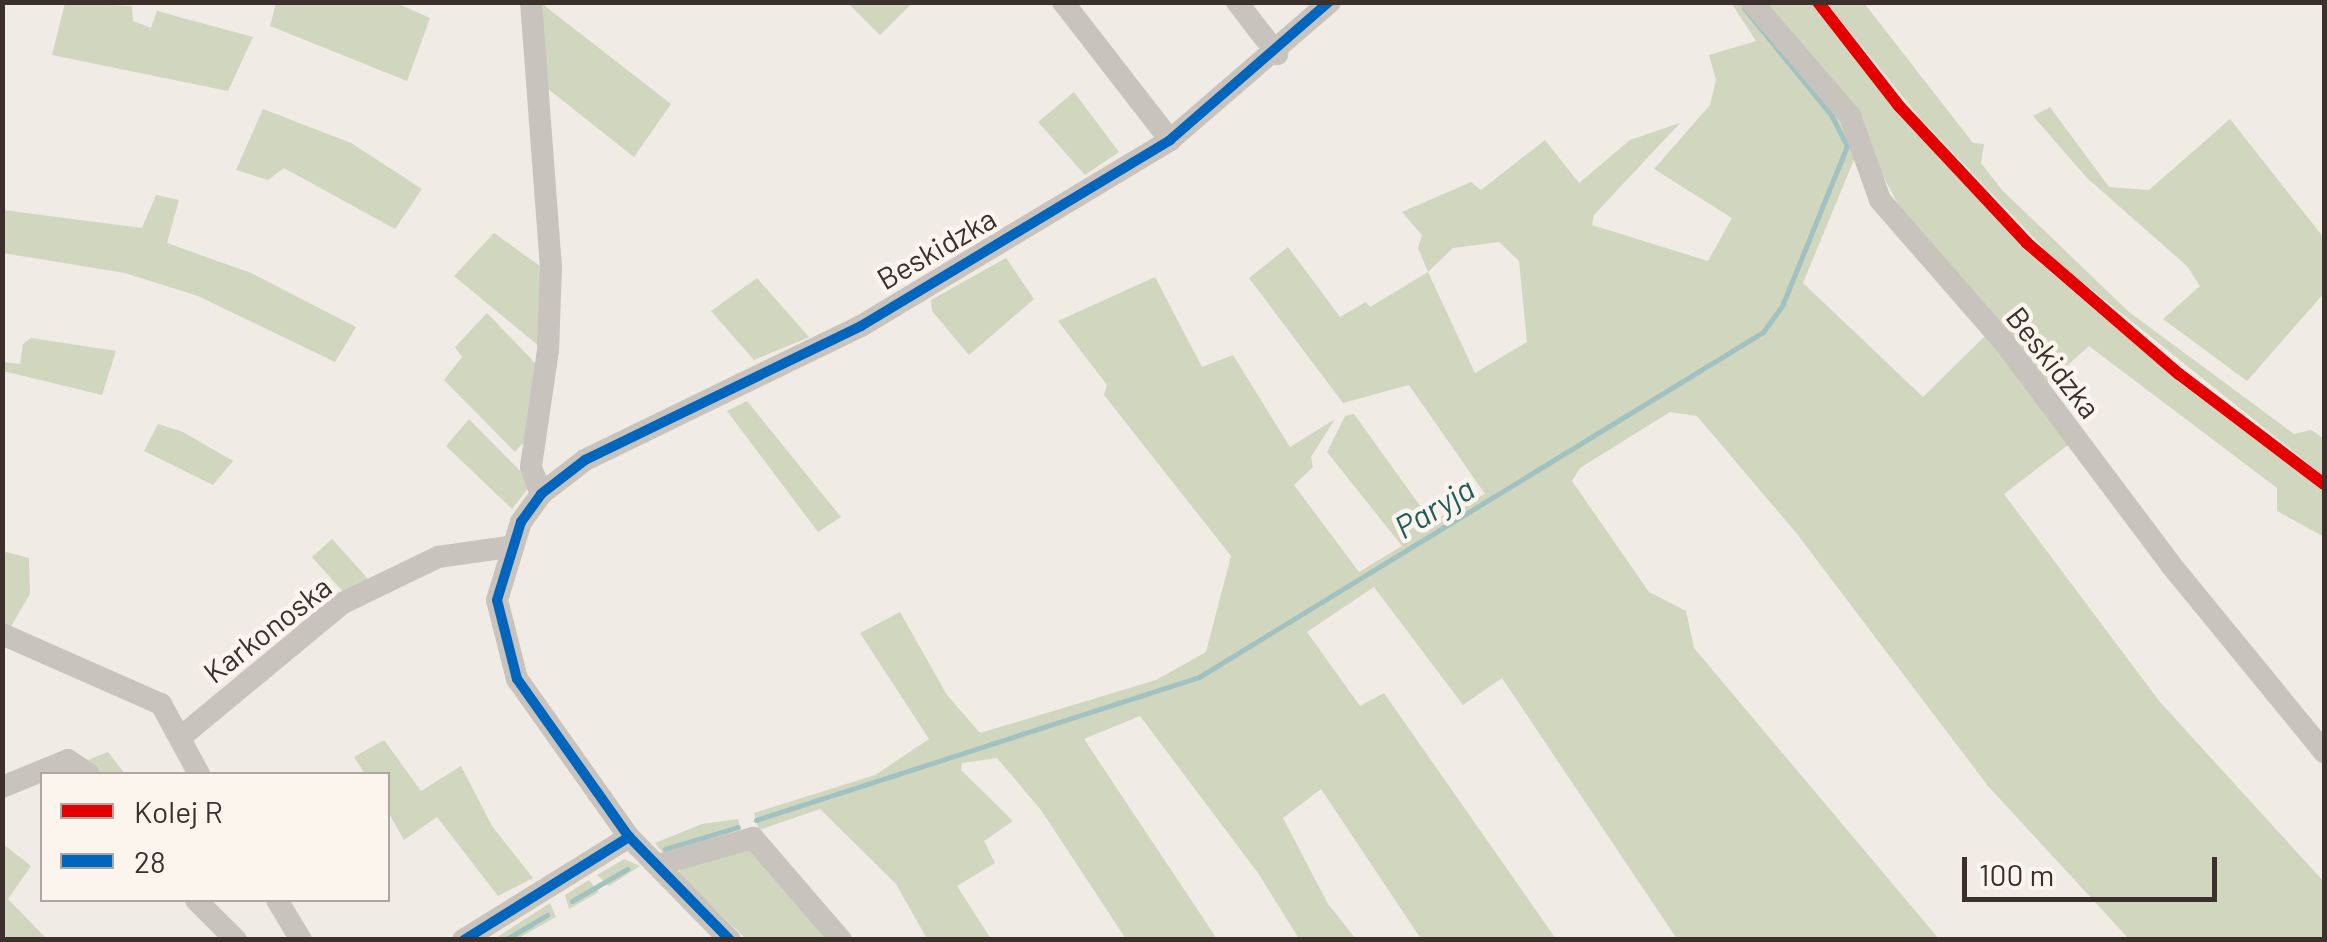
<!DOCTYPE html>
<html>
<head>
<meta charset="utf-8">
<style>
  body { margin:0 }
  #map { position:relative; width:2327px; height:942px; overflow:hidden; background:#f0ebe5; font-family:Barlow,sans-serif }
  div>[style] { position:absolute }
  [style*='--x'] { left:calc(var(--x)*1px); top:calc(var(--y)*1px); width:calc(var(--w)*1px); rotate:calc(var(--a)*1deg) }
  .green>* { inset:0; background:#d1d6bf; transform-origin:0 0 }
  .stream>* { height:5px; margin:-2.5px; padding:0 2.5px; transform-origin:2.5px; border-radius:2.5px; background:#a1c2c1 }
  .minor>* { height:22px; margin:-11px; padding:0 11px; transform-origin:11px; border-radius:11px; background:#c9c3be }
  .bus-1>* { height:10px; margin:-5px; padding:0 5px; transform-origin:5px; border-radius:5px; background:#0065bd }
  .rail-1>* { height:12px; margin:-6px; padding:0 6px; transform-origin:6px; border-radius:6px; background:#e50000 }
  span { translate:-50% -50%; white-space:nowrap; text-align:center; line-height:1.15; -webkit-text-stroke:9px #fbf5ee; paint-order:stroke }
  .street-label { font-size:30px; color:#3b302b }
  .water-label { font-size:32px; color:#1f5a5e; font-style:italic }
  .frame { position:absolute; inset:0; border:5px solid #3b302b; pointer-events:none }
  .legend { position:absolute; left:40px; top:772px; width:350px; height:130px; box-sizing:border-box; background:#fbf5ee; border:2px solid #aea6a0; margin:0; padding:12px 18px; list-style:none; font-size:30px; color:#3b302b }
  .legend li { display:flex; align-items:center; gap:20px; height:50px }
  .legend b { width:50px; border:2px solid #aea6a0 }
  .scale { position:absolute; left:1962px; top:857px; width:255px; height:45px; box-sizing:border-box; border:5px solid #3b302b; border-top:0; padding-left:12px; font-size:30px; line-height:35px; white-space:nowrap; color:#3b302b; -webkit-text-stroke:8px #fbf5ee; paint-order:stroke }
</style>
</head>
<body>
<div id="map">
  <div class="green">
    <div style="clip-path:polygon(65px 3px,132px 6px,133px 21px,151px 28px,157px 11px,253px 37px,228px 91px,52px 55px)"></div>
    <div style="clip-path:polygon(276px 3px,396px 3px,430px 18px,407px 81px,270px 26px)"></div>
    <div style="clip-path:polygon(541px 3px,671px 104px,634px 157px,548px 89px)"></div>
    <div style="clip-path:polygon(848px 3px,912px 3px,880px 35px)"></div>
    <div style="clip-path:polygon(evenodd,1747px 3px,1844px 120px,1858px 150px,1803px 283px,1923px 397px,1988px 333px,2072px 442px,2004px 494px,2160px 702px,2324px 882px,2324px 939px,2129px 939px,1988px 786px,1797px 534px,1697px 416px,1670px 412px,1580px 468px,1572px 481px,1649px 592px,1686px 611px,1694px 648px,1939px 939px,1677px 939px,1502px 678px,1463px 705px,1374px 587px,1307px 632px,1360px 706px,1384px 693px,1556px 939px,1421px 939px,1321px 789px,1283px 818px,1328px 904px,1356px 939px,1299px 939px,1258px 873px,1140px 716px,1084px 739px,1217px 939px,1126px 939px,1041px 810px,997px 758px,962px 763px,961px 770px,1013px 821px,984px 841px,995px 863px,957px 886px,991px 939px,927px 939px,896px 884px,820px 809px,759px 830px,754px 813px,875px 775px,929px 739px,860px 633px,900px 612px,947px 695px,980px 733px,1156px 680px,1206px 652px,1231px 556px,1104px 395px,1107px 385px,1058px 321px,1155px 277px,1202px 367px,1233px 355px,1290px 447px,1335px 419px,1311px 457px,1313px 467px,1294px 485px,1359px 572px,1402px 546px,1327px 452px,1345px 416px,1354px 414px,1426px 514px,1440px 517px,1485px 494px,1409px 385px,1343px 403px,1249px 278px,1288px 247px,1340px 317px,1366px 302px,1370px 307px,1428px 272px,1418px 248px,1422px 235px,1402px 212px,1471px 182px,1481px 190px,1545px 140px,1579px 183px,1630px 140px,1680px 123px,1594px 215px,1592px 225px,1708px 261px,1732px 218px,1654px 169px,1710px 105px,1716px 80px,1709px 55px,1756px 41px,1732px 4px,1747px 3px,1499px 242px,1519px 261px,1527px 342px,1475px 373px,1428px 272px,1453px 248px,1499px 242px)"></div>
    <div style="clip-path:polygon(1759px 3px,1813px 3px,1889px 101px,2039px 262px,2180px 383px,2324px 491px,2324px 537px,2277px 511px,2277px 488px,2089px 346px,2043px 387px,1909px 225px,1872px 155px)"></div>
    <div style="clip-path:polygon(1827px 3px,1864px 3px,1973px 143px,1984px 144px,1981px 163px,2002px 190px,2129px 312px,2294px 434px,2311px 430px,2324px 439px,2324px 476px,2055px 260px,1920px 118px)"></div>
    <div style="clip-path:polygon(1074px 92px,1119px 152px,1085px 175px,1038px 122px)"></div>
    <div style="clip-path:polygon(2050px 107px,2109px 187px,2149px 190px,2230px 119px,2324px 238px,2324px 293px,2247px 381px,2163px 319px,2200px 286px,2187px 266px,2087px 178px,2033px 116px)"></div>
    <div style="clip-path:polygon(263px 109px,351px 143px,422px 189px,395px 229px,284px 168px,268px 180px,236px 170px)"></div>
    <div style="clip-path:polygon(156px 195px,179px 200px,167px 243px,251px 273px,356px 327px,335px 362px,198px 296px,125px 273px,3px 253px,3px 210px,142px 228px)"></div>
    <div style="clip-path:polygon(494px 233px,544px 269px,540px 347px,454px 276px)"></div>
    <div style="clip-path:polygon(1006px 258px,1034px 299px,969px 355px,932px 311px,931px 300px)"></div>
    <div style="clip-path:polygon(757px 278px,809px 337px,754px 360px,711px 311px)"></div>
    <div style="clip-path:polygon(487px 313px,539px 367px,525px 441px,515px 452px,444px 380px,462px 357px,455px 347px)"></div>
    <div style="clip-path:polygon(31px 338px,116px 351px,102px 395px,3px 371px,3px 362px,20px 364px,23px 344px)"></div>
    <div style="clip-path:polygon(747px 401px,798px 464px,841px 517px,818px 532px,727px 411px)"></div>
    <div style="clip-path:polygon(469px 419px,527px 478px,530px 486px,512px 509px,446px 446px)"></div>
    <div style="clip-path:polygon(158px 424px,183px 432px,233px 461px,213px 485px,144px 451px)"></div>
    <div style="left:332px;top:539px;width:57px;height:27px;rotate:48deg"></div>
    <div style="clip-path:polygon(2px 551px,29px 558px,30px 594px,11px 626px,3px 625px)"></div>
    <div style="clip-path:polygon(384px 740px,421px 791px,461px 766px,492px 826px,533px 878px,498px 896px,437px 817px,404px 840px,388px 812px,388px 774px,365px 774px,354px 757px)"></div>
    <div style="clip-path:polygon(108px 752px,125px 774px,97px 774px,85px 761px)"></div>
    <div style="clip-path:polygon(738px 819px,741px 829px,664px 854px,655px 843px,702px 824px)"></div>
    <div style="clip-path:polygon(3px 844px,31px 866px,8px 899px,47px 939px,3px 939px)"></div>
    <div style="clip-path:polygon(756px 847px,830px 934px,822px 939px,746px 939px,678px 873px,684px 865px)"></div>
    <div style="clip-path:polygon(624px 859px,640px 866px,609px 886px,597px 875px)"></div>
    <div style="clip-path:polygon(589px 880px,599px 892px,569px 909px,565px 895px)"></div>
    <div style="clip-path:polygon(550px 903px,556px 917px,517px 939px,494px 939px)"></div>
  </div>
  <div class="stream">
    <div style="--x:756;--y:820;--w:466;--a:-17.9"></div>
    <div style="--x:1199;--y:677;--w:661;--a:-31.45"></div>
    <div style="--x:1763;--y:332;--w:32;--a:-54"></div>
    <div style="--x:1782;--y:306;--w:173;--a:-67.9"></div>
    <div style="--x:1847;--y:146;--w:34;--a:-117"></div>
    <div style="--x:1832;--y:116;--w:139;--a:-129.2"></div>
    <div style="--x:665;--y:849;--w:76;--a:-16.8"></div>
    <div style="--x:572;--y:901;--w:64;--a:-30.2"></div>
    <div style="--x:505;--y:940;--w:49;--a:-30.8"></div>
  </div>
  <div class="minor">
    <div style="--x:531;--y:2;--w:265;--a:85.7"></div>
    <div style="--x:551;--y:266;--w:84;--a:92"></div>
    <div style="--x:548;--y:350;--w:118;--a:98.3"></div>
    <div style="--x:531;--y:467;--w:29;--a:70"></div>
    <div style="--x:1063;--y:2;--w:175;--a:52.2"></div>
    <div style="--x:1237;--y:2;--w:66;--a:52.4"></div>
    <div style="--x:1752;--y:2;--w:150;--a:49.3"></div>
    <div style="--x:1850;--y:116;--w:89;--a:70.3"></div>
    <div style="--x:1880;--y:200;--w:187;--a:48.9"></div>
    <div style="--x:2003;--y:341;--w:280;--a:53.1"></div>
    <div style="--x:2171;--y:565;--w:242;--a:50.7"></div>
    <div style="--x:2;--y:634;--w:174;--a:23.8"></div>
    <div style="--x:161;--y:704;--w:80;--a:61.5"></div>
    <div style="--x:182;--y:736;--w:209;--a:-39.6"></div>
    <div style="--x:343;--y:603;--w:106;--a:-25.8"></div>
    <div style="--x:438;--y:557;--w:71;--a:-8.1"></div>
    <div style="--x:2;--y:787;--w:71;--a:-22.2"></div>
    <div style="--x:68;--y:760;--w:25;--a:34"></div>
    <div style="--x:658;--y:865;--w:99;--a:-15.9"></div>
    <div style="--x:753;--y:838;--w:135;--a:49.2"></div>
    <div style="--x:196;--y:900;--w:57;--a:45"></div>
    <div style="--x:277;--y:900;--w:47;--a:59"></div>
    <div style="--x:463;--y:940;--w:195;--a:-31.8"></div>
    <div style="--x:730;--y:940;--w:144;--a:-134.4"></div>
    <div style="--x:629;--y:837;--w:194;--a:-125.3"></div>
    <div style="--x:517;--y:679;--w:81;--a:-104.2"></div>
    <div style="--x:497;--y:600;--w:82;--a:-72.9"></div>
    <div style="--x:521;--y:522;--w:34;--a:-54"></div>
    <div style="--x:541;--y:494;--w:56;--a:-37.7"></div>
    <div style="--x:585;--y:460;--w:307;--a:-25.9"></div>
    <div style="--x:861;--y:326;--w:361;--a:-31"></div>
    <div style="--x:1170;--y:140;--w:211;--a:-40.8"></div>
  </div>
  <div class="bus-1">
    <div style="--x:464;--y:940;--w:195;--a:-32"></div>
    <div style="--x:730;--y:940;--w:144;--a:-134.4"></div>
    <div style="--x:629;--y:837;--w:194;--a:-125.3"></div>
    <div style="--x:517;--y:679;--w:81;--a:-104.2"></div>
    <div style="--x:497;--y:600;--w:82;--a:-72.9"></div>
    <div style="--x:521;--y:522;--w:34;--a:-54"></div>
    <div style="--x:541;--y:494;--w:56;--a:-37.7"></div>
    <div style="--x:585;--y:460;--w:307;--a:-25.9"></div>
    <div style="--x:861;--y:326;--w:361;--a:-31"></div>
    <div style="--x:1170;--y:140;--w:211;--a:-41"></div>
  </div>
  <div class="rail-1">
    <div style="--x:1818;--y:2;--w:132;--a:52.1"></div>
    <div style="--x:1899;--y:106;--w:187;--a:46.9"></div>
    <div style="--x:2027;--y:243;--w:201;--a:40.8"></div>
    <div style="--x:2179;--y:374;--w:182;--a:37.2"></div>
  </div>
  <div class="street-label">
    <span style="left:936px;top:248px;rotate:-30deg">Beskidzka</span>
    <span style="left:2054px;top:362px;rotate:52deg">Beskidzka</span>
    <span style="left:267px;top:629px;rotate:-38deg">Karkonoska</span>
  </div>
  <div class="water-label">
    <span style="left:1434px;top:507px;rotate:-31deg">Paryja</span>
  </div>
  <div class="frame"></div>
  <ul class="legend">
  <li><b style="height:12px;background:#e50000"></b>Kolej R</li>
  <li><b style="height:12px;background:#0065bd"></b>28</li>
  </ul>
  <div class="scale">100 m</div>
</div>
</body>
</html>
